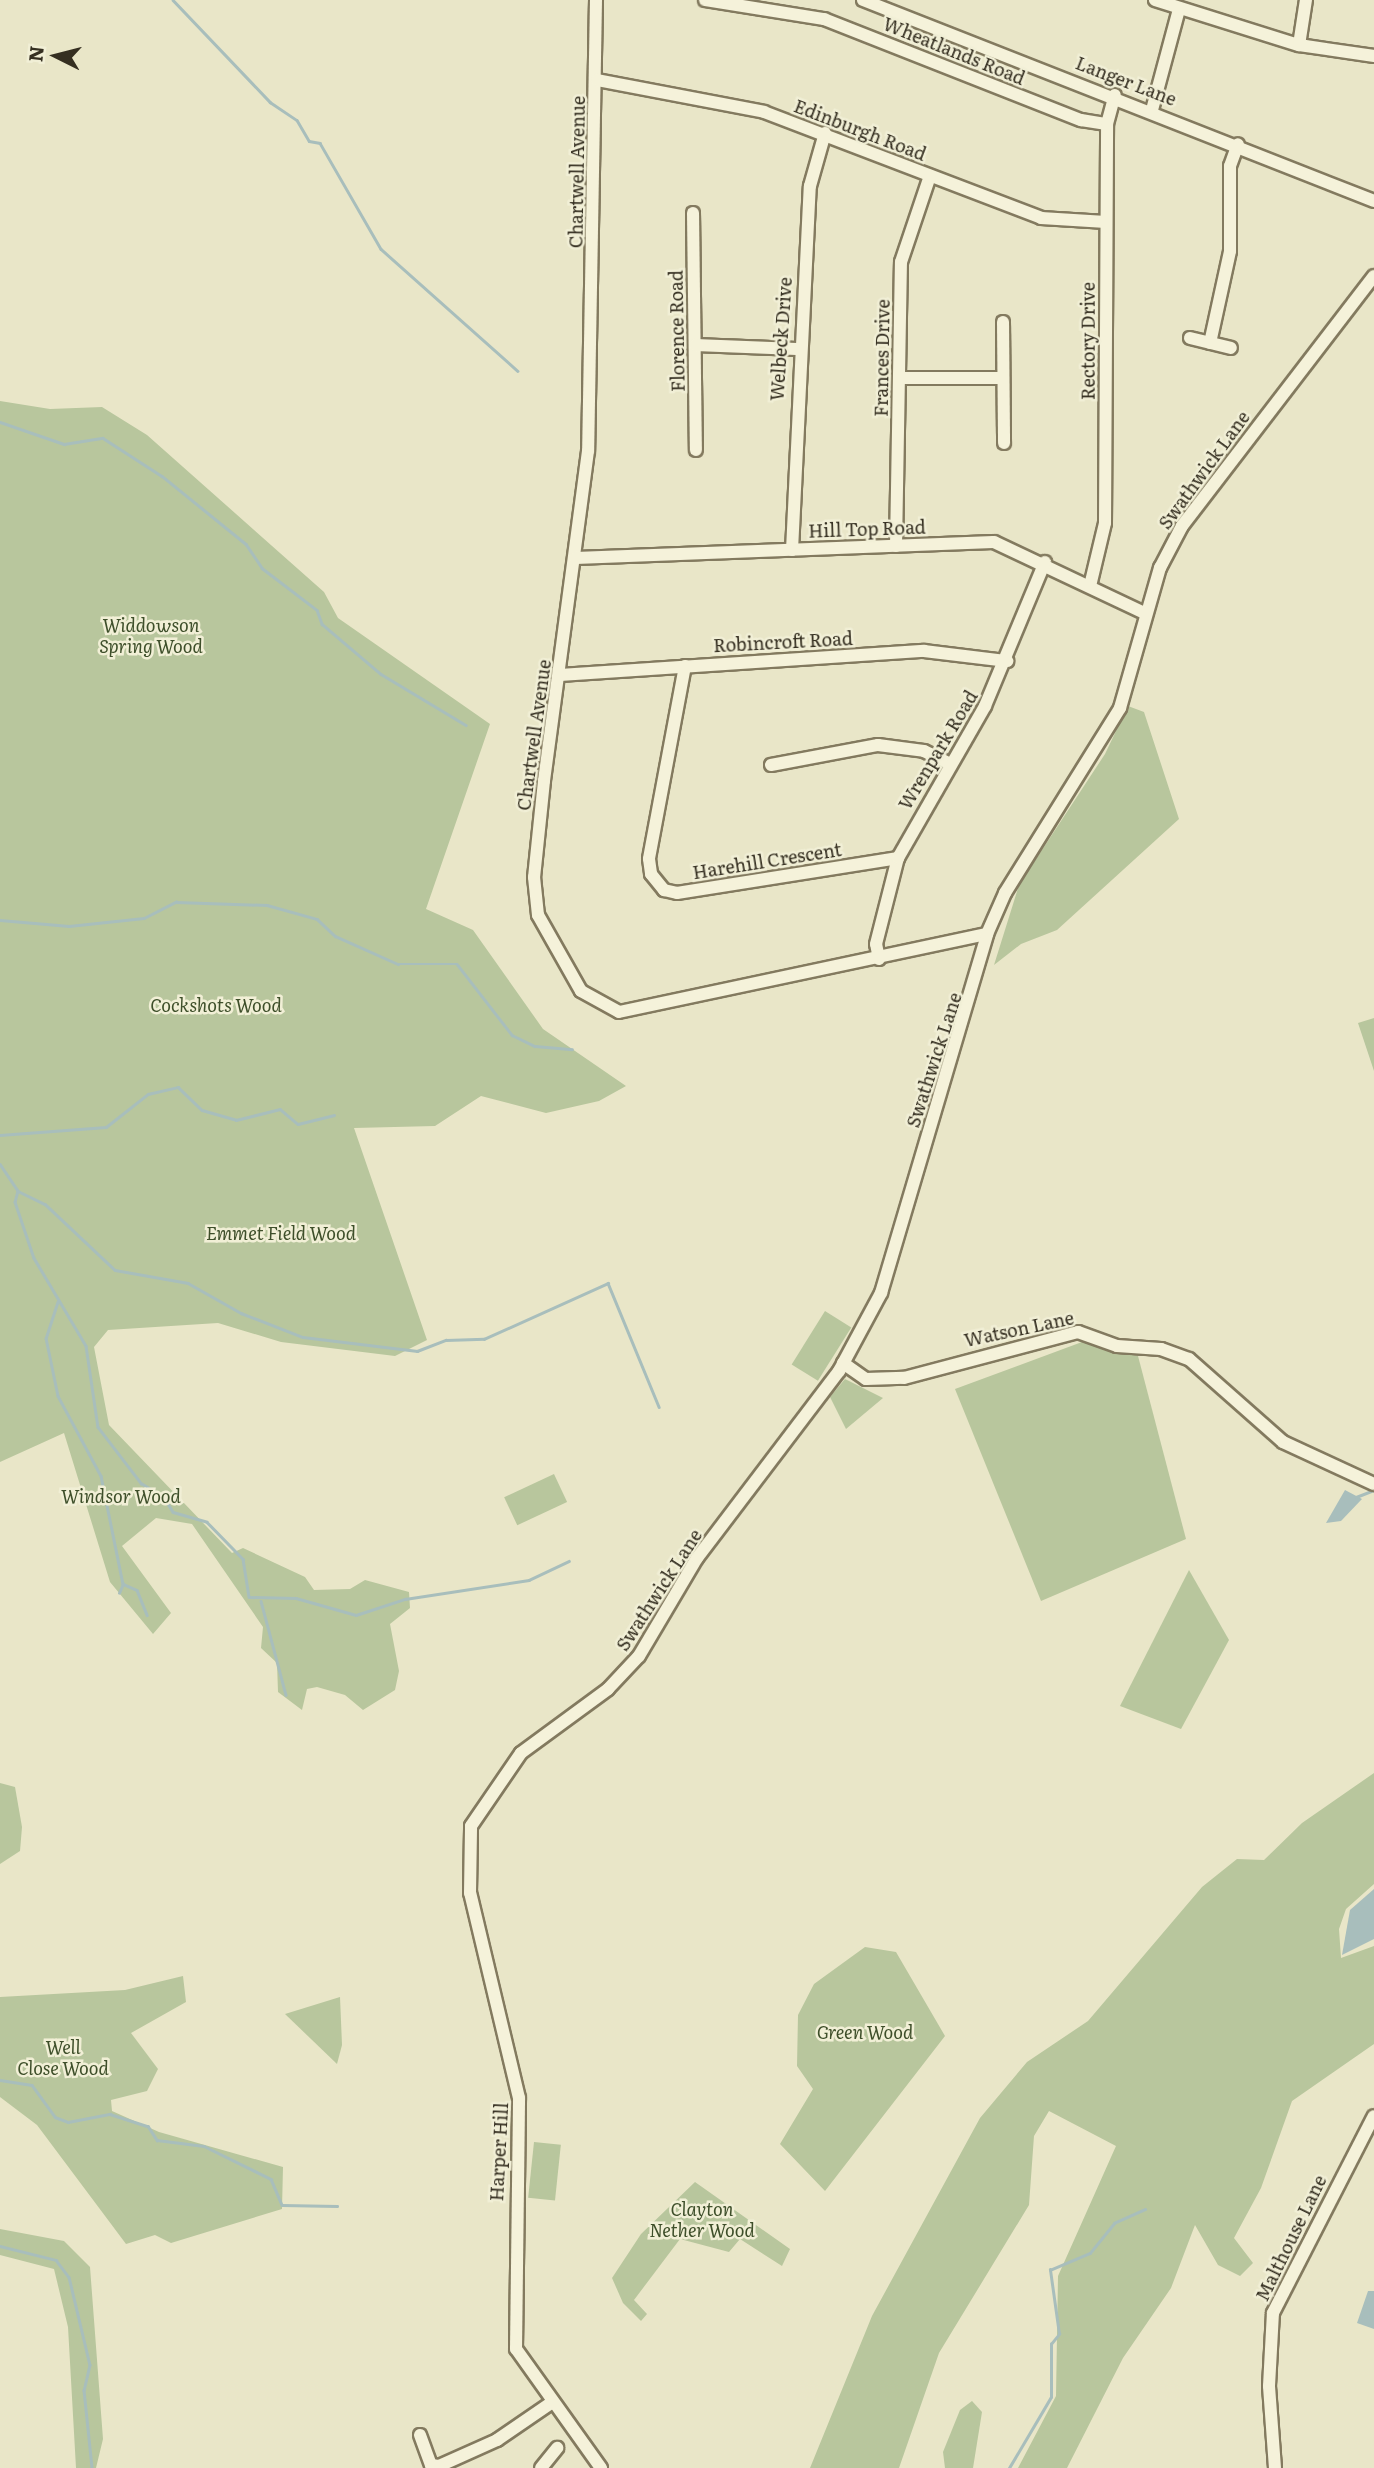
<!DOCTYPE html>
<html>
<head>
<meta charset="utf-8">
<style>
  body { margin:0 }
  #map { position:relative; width:1374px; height:2468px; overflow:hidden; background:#e9e6c8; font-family:Literata,serif }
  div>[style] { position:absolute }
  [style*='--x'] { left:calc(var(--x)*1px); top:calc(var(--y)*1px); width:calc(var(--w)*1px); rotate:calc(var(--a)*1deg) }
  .green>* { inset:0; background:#b8c69d; transform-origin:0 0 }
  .water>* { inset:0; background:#a8bebc }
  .stream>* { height:2.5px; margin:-1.25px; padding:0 1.25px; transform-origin:1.25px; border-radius:1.25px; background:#a8bebc }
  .roads { filter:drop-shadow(2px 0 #837a5f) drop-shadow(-2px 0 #837a5f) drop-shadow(0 2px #837a5f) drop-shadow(0 -2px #837a5f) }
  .minor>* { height:12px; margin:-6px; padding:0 6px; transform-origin:6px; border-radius:6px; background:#f5f2da }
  span { translate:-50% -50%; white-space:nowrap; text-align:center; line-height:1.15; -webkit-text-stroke:5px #f1efd6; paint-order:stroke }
  .street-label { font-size:18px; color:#352f21 }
  .park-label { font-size:18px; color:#3e4f2a; font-style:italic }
  .north { position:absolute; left:21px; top:21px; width:70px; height:70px; -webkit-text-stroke:5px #f1efd6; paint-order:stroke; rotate:276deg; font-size:19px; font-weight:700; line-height:28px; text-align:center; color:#352f21 }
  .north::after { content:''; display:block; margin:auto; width:24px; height:32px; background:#352f21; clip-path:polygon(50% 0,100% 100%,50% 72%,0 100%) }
</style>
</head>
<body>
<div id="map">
  <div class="green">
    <div style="clip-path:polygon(0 401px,50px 409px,102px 407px,147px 435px,324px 592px,338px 618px,490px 724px,426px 909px,473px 930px,543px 1029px,626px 1086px,599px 1101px,546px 1113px,481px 1096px,435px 1126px,354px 1128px,427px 1340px,395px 1356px,281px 1342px,218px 1323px,108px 1330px,94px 1347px,109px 1425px,232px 1553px,243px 1548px,305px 1577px,314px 1590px,350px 1589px,365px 1580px,409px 1592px,410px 1608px,390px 1624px,399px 1671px,395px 1690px,363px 1710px,345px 1695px,317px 1687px,307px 1689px,302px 1710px,278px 1692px,277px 1663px,261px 1648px,263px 1627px,192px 1524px,156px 1518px,122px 1546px,171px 1613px,153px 1634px,110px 1582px,64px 1433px,0 1462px)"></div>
    <div style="clip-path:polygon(1128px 706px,1144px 712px,1179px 819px,1057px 930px,1021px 944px,994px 965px,1019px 885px,1105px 754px)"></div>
    <div style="clip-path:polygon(1374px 1018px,1374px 1071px,1358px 1023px)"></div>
    <div style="left:825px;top:1311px;width:31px;height:63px;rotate:32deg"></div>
    <div style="clip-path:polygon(1082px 1342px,1138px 1356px,1186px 1539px,1041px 1601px,955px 1389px)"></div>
    <div style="clip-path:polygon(845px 1379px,883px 1398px,846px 1429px,830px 1397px)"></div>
    <div style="left:554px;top:1474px;width:31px;height:55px;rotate:65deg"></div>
    <div style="clip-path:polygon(1189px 1570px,1229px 1640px,1181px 1729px,1120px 1706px)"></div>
    <div style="clip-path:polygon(1374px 1773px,1374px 1884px,1346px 1909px,1339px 1929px,1341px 1958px,1374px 1946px,1374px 2044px,1292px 2101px,1261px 2188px,1234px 2238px,1253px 2263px,1240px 2276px,1218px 2265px,1195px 2225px,1171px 2288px,1123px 2358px,1067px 2468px,1018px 2468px,1056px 2396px,1058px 2276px,1116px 2146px,1049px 2111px,1034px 2136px,1029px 2205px,939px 2353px,899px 2468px,810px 2468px,872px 2316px,980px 2118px,1027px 2062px,1088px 2021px,1202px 1887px,1237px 1859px,1264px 1860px,1302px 1823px)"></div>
    <div style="clip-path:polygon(0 1783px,15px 1787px,22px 1827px,20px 1851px,0 1864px)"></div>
    <div style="clip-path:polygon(865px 1947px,896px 1952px,945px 2036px,825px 2191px,780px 2144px,813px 2089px,797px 2066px,798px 2015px,814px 1984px)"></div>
    <div style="clip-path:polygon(183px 1976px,186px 2002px,131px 2033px,158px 2069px,147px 2091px,111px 2100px,112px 2111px,159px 2132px,283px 2167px,282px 2209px,171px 2243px,155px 2235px,126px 2244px,37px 2125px,0 2097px,0 1997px,125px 1990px)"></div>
    <div style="clip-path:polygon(340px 1997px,342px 2045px,337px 2064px,285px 2014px)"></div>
    <div style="left:534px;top:2142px;width:27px;height:56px;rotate:6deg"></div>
    <div style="clip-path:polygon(695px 2182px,790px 2249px,782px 2266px,740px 2239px,729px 2252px,680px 2239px,634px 2300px,647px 2314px,641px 2321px,623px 2303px,612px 2278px,641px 2234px)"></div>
    <div style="clip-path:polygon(0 2229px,64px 2241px,90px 2267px,103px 2439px,96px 2468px,76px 2468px,68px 2327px,54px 2269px,0 2255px)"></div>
    <div style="clip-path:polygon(972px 2401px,982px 2412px,973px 2468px,945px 2468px,943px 2452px,960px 2410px)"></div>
  </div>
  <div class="water">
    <div style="clip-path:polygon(1345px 1490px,1362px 1499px,1341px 1521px,1326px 1523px)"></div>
    <div style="clip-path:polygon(1374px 1889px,1374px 1939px,1342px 1955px,1350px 1910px)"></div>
    <div style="clip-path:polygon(1368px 2291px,1374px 2291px,1374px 2329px,1357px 2323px)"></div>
  </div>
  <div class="stream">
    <div style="--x:173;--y:0;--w:141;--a:46.4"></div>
    <div style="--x:270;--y:102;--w:32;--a:34"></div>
    <div style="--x:297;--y:120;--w:24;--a:60"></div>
    <div style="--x:309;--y:141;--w:11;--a:10"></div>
    <div style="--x:320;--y:143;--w:122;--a:60.1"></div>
    <div style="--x:381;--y:249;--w:183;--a:41.7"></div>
    <div style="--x:0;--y:422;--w:68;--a:19"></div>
    <div style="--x:64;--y:444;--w:39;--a:-9"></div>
    <div style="--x:103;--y:438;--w:70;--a:32.8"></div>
    <div style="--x:162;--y:476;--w:108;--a:39"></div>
    <div style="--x:246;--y:544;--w:29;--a:56"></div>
    <div style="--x:262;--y:568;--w:69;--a:37.4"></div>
    <div style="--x:317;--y:610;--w:15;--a:70"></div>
    <div style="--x:322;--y:624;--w:77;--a:40.3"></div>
    <div style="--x:381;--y:674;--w:99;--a:31"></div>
    <div style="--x:0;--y:920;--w:69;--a:5"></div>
    <div style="--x:69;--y:926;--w:75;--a:-6.1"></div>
    <div style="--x:144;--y:918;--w:36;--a:-27"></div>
    <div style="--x:176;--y:902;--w:91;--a:1.9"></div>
    <div style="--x:267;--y:905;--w:52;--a:15.6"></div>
    <div style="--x:317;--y:919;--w:25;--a:43"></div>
    <div style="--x:335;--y:936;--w:69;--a:24"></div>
    <div style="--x:398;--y:964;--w:59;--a:0"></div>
    <div style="--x:457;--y:964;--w:90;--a:52.2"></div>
    <div style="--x:512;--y:1035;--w:25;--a:26"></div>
    <div style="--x:535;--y:1046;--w:37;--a:5"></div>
    <div style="--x:0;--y:1135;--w:106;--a:-4.3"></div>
    <div style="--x:106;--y:1127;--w:53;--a:-38.2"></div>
    <div style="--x:148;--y:1094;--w:31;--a:-13"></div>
    <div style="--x:178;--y:1087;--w:33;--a:44"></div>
    <div style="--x:202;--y:1110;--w:35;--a:16"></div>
    <div style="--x:236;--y:1120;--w:45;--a:-14"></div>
    <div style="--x:280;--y:1109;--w:23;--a:40"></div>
    <div style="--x:298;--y:1124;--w:37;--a:-14"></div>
    <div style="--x:0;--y:1164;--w:32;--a:56"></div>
    <div style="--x:18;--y:1191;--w:30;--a:26"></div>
    <div style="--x:45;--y:1204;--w:96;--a:43.3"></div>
    <div style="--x:115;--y:1270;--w:74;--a:10.1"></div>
    <div style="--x:188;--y:1283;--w:61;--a:29.5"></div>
    <div style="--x:241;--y:1313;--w:66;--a:21.2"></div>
    <div style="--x:303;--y:1337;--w:115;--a:7"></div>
    <div style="--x:417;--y:1351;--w:31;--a:-21"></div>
    <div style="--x:446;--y:1340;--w:38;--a:-2"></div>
    <div style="--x:484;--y:1339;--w:136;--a:-24.3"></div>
    <div style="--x:608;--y:1283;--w:134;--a:67.6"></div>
    <div style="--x:18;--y:1191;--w:11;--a:105"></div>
    <div style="--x:15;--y:1202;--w:59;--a:71.3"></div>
    <div style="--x:34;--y:1258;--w:102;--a:59.4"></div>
    <div style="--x:86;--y:1346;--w:82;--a:81.6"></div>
    <div style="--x:98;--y:1427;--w:71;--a:52.5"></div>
    <div style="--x:141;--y:1483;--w:27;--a:31"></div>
    <div style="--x:164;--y:1497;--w:17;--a:59"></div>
    <div style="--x:173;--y:1512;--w:35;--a:16"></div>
    <div style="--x:207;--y:1522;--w:52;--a:45.8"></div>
    <div style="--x:243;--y:1559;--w:38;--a:81"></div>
    <div style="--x:249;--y:1597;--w:47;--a:1.2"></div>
    <div style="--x:296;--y:1598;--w:62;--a:15.8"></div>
    <div style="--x:356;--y:1615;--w:52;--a:-18.1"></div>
    <div style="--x:405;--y:1599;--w:125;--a:-8.7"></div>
    <div style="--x:529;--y:1580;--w:44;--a:-25.4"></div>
    <div style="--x:58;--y:1302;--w:38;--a:108"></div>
    <div style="--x:46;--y:1338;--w:59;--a:78.3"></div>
    <div style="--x:58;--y:1396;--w:91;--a:61.7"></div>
    <div style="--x:101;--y:1476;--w:110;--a:78.5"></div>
    <div style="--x:123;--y:1584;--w:15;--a:23"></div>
    <div style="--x:137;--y:1590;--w:27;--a:68"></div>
    <div style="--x:1356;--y:1497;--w:19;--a:-21"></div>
    <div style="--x:119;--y:1593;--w:10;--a:-66"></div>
    <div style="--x:261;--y:1601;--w:97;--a:75.1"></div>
    <div style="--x:0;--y:2080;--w:32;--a:9"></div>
    <div style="--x:32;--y:2085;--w:39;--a:54"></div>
    <div style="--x:55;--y:2117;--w:14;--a:21"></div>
    <div style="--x:68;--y:2122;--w:43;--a:-10.8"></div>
    <div style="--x:110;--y:2114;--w:40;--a:18"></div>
    <div style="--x:148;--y:2126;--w:17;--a:57"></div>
    <div style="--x:157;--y:2140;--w:47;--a:7.3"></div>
    <div style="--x:204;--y:2146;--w:75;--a:26.2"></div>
    <div style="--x:271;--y:2179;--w:28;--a:67"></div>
    <div style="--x:282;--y:2205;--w:55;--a:1"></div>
    <div style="--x:0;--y:2246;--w:58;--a:14"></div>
    <div style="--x:56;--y:2260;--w:21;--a:53"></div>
    <div style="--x:69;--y:2277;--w:90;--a:76.6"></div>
    <div style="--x:90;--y:2365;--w:26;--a:103"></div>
    <div style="--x:84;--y:2390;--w:78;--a:84.1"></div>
    <div style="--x:1009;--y:2468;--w:82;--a:-59.4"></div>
    <div style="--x:1051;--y:2397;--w:53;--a:-90"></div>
    <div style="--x:1051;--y:2344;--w:13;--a:-51"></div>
    <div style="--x:1059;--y:2334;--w:65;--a:-98"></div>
    <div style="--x:1050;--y:2270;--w:43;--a:-23"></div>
    <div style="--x:1090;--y:2253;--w:38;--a:-51"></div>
    <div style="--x:1114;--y:2223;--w:34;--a:-24"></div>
  </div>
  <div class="roads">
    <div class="minor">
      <div style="--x:596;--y:0;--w:451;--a:91"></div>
      <div style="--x:588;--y:451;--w:333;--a:97.6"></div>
      <div style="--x:544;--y:781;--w:97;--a:95.9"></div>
      <div style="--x:534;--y:877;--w:38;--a:84"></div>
      <div style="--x:538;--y:915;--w:87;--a:60.5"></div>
      <div style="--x:581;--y:991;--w:43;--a:28.9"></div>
      <div style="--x:619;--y:1012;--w:376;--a:-12"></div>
      <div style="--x:705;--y:0;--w:121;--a:9.1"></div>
      <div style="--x:824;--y:19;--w:276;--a:21.5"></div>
      <div style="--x:1081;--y:120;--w:26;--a:9"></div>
      <div style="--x:863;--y:0;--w:549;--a:21.47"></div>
      <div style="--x:1155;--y:0;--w:151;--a:17.4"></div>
      <div style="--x:1299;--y:45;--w:76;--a:8.3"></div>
      <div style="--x:1299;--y:45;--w:46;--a:-81.2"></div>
      <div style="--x:597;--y:80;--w:170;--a:10.8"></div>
      <div style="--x:764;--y:112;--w:297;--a:20.9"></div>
      <div style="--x:1041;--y:218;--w:65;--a:3.5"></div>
      <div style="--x:1152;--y:110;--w:105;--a:-75"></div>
      <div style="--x:693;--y:213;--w:237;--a:89.3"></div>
      <div style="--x:1003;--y:322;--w:121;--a:89.5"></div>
      <div style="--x:1190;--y:338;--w:42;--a:13.7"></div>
      <div style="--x:1210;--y:343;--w:94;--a:-77.7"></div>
      <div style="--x:1230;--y:251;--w:85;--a:-90"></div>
      <div style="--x:1230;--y:166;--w:23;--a:-70"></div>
      <div style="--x:695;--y:345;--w:102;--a:2.2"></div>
      <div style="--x:899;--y:378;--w:104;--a:0"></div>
      <div style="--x:896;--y:546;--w:284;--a:-89"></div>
      <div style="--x:901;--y:262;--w:91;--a:-71.4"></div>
      <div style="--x:792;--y:550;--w:364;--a:-87.2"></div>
      <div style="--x:810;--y:186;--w:55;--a:-74.2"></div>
      <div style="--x:575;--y:558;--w:419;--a:-2.2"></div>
      <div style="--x:994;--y:542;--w:166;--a:25.3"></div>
      <div style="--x:1090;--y:586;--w:65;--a:-76.6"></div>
      <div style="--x:1105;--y:523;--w:399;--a:-89.7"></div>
      <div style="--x:1107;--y:124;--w:30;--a:-75"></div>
      <div style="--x:685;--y:666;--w:196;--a:100.6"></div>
      <div style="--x:649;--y:859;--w:15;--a:82"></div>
      <div style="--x:651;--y:874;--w:21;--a:51"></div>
      <div style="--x:664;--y:890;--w:13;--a:13"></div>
      <div style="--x:677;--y:893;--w:224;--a:-9"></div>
      <div style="--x:560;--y:675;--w:365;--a:-3.8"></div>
      <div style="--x:924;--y:651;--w:84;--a:6.9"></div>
      <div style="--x:771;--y:765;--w:109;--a:-10.6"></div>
      <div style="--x:878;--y:745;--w:46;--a:7.4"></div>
      <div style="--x:924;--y:751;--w:28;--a:26"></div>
      <div style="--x:879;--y:959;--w:15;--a:-101"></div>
      <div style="--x:876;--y:944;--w:89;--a:-75.7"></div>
      <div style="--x:898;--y:858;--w:175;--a:-60.2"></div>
      <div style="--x:985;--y:706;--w:156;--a:-67.4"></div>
      <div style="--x:843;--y:1363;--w:28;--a:35"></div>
      <div style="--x:866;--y:1379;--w:38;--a:-2"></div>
      <div style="--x:904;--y:1378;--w:180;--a:-14.8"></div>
      <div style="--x:1078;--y:1332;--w:41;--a:19.7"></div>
      <div style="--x:1117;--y:1346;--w:44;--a:3.9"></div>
      <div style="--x:1161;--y:1349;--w:30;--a:20"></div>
      <div style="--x:1189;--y:1359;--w:125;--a:41.4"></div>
      <div style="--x:1283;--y:1442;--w:100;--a:24.8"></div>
      <div style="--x:420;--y:2435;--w:32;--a:70"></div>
      <div style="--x:431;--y:2465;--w:8;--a:7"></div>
      <div style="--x:439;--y:2466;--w:64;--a:-24.1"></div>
      <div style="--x:497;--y:2440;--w:65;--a:-34.4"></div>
      <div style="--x:541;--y:2468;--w:26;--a:-51"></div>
      <div style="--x:601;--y:2468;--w:146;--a:-125.5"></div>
      <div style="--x:516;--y:2349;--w:251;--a:-89.3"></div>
      <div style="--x:519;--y:2098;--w:211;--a:-103.4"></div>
      <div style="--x:470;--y:1893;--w:67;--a:-89.1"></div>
      <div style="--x:471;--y:1826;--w:88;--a:-55.6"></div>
      <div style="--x:521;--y:1753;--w:108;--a:-36.3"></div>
      <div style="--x:608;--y:1689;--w:45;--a:-46.8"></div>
      <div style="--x:639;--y:1656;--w:114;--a:-59.4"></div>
      <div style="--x:697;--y:1558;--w:235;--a:-52.8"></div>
      <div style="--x:839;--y:1371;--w:89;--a:-61.7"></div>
      <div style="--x:881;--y:1293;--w:374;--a:-73.5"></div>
      <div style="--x:987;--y:934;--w:45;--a:-66.3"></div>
      <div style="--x:1005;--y:893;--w:218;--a:-58.1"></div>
      <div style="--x:1120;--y:708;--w:146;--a:-74.1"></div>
      <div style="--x:1160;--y:568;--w:47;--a:-62.4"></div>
      <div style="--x:1182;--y:526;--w:315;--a:-52.5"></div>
      <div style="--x:1275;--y:2468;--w:82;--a:-94.2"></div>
      <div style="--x:1269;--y:2386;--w:73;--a:-86.9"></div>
      <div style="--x:1273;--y:2313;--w:221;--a:-62.9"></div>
    </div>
  </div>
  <div class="street-label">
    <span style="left:954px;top:51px;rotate:22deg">Wheatlands Road</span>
    <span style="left:1126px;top:81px;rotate:21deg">Langer Lane</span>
    <span style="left:860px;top:130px;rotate:21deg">Edinburgh Road</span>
    <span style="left:577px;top:172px;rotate:-89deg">Chartwell Avenue</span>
    <span style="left:677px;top:331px;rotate:-91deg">Florence Road</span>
    <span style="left:781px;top:339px;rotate:-86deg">Welbeck Drive</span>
    <span style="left:1088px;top:341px;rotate:-90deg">Rectory Drive</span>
    <span style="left:882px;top:358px;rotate:-89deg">Frances Drive</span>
    <span style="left:1204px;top:470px;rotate:-54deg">Swathwick Lane</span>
    <span style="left:867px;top:529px;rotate:-2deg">Hill Top Road</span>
    <span style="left:783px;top:642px;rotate:-3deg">Robincroft Road</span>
    <span style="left:534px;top:735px;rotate:-82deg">Chartwell Avenue</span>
    <span style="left:938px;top:750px;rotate:-59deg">Wrenpark Road</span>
    <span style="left:767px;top:861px;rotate:-9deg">Harehill Crescent</span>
    <span style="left:934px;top:1060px;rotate:-72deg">Swathwick Lane</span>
    <span style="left:1019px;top:1329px;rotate:-12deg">Watson Lane</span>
    <span style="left:659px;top:1590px;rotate:-57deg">Swathwick Lane</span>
    <span style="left:499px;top:2152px;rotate:-87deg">Harper Hill</span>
    <span style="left:1291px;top:2238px;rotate:-64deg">Malthouse Lane</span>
  </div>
  <div class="park-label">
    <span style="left:151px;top:636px">Widdowson<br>Spring Wood</span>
    <span style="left:216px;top:1005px">Cockshots Wood</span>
    <span style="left:281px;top:1233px">Emmet Field Wood</span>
    <span style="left:121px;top:1496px">Windsor Wood</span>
    <span style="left:865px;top:2032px">Green Wood</span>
    <span style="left:63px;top:2058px">Well<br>Close Wood</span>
    <span style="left:702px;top:2220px">Clayton<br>Nether Wood</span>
  </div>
  <div class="north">N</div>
</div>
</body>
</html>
